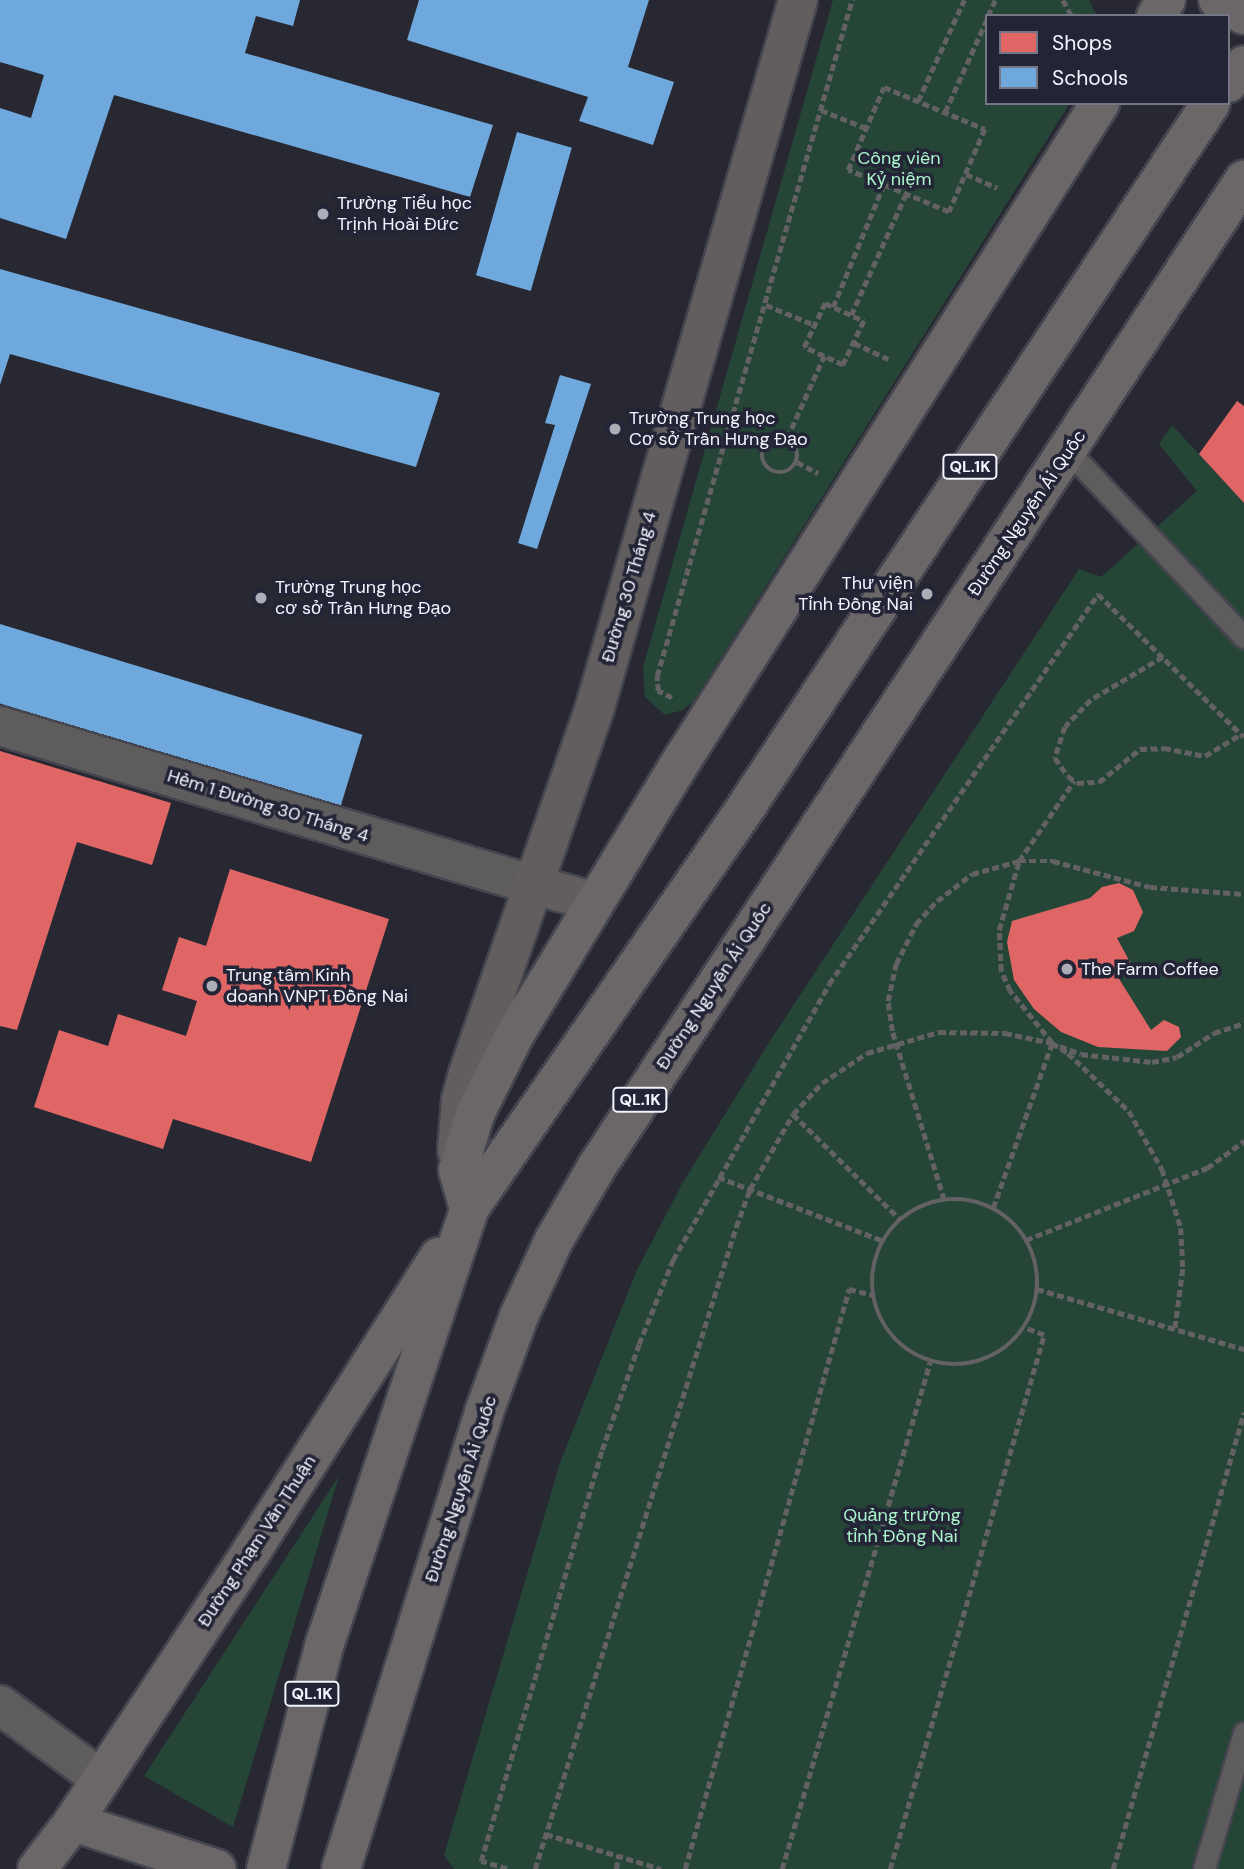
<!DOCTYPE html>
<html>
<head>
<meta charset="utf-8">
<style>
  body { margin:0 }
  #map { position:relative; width:1244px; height:1869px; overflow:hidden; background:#272832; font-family:"DM Sans",sans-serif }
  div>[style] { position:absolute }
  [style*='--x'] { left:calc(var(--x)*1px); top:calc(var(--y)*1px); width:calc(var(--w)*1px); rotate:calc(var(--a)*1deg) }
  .green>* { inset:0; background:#254637 }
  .shops>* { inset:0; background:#e06666 }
  .schools>* { inset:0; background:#6fa8dc; transform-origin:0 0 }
  .path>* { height:4.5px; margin-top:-2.25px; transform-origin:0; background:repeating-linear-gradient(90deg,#636164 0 7px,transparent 0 10.5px) }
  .path>.ring { margin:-2.25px; padding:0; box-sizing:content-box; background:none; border:4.5px solid #636164; border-radius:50% }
  .roads { filter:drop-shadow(2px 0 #44454e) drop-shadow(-2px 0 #44454e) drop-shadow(0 2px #44454e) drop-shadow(0 -2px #44454e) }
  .service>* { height:21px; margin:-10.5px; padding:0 10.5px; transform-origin:10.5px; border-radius:10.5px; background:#5f5c5d }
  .minor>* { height:38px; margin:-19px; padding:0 19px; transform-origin:19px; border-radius:19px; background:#5f5c5d }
  .secondary>* { height:38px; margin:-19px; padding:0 19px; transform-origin:19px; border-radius:19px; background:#625e5f }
  .primary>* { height:38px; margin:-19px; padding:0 19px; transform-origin:19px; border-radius:19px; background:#6b6668 }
  .dots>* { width:19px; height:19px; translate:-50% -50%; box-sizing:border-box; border:4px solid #232436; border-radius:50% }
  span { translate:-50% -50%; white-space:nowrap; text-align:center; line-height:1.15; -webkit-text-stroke:7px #232436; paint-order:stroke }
  .shield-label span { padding:2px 5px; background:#232436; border:2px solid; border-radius:5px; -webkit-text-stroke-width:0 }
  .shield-label { font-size:16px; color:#f3f4fe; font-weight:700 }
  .park-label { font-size:18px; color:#aaf5cc }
  .poi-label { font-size:18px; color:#f3f4fe }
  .left { translate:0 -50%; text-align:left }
  .right { translate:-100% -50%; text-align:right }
  .street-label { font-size:18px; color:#f3f4fe }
  .legend { position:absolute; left:985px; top:14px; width:245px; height:91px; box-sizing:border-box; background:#232436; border:2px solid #767786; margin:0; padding:9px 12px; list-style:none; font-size:21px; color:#f3f4fe }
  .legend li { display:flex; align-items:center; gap:14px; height:35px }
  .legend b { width:35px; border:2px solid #767786 }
</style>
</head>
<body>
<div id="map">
  <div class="green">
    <div style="clip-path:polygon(833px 0,1089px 0,1097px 16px,987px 16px,987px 103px,1070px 103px,693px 702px,683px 710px,665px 715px,645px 697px,643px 667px)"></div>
    <div style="clip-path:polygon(1172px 425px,1244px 503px,1244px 1869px,454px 1869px,444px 1855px,560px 1463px,637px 1270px,682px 1184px,770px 1041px,1079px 569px,1101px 577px,1197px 491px,1159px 444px)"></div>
    <div style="clip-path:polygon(339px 1476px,233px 1827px,144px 1776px)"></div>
  </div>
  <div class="shops">
    <div style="clip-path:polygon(1237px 401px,1244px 406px,1244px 503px,1199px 454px)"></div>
    <div style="clip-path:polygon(0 751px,171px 803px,152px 865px,77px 842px,17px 1030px,0 1026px)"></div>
    <div style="clip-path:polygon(230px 869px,389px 919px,311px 1162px,173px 1119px,163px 1149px,34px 1107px,59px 1030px,108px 1046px,118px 1014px,186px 1036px,197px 1001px,162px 990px,179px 937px,206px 946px)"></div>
    <div style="clip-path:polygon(1119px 883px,1133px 890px,1143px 912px,1134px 931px,1117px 938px,1131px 964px,1116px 974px,1151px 1030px,1164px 1020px,1179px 1027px,1181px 1037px,1167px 1051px,1098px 1047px,1061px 1032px,1034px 1009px,1014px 980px,1007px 942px,1012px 921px,1090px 898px,1102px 887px)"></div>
  </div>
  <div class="schools">
    <div style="clip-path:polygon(0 0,300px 0,293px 26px,256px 16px,245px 53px,493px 125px,470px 197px,114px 95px,66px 239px,0 218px,0 108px,31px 118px,44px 75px,0 62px)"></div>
    <div style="clip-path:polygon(419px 0,649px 0,628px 67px,674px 82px,653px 145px,579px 121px,588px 97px,407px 40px)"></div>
    <div style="left:517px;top:132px;width:57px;height:149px;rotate:16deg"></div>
    <div style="clip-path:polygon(0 269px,440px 393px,416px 467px,10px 354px,0 385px)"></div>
    <div style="clip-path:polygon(560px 375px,591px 384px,537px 549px,518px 543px,555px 425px,545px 423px)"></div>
    <div style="left:0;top:624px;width:379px;height:76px;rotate:17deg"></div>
  </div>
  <div class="path">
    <div style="--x:1063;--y:0;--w:18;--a:61"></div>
    <div style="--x:988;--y:16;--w:17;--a:-66"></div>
    <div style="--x:884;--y:87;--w:109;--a:22.6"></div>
    <div style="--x:985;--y:129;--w:90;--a:113.4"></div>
    <div style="--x:949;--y:212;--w:109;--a:-157.4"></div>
    <div style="--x:848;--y:170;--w:90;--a:-66.6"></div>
    <div style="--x:918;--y:101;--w:111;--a:-65.5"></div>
    <div style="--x:821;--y:110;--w:48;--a:21.8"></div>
    <div style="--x:945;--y:112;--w:102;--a:-65.7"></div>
    <div style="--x:966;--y:174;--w:34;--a:24"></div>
    <div style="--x:825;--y:303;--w:43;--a:24.8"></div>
    <div style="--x:864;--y:321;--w:49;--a:115.5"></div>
    <div style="--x:843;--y:365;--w:43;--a:-155.2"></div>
    <div style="--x:804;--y:347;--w:49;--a:-64.5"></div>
    <div style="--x:766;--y:305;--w:53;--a:22.2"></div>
    <div style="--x:833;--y:307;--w:133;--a:-67.5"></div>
    <div style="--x:851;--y:315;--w:133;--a:-65.6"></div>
    <div style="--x:854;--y:343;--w:38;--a:25"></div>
    <div style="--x:730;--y:434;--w:35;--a:22"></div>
    <div class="ring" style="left:762px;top:437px;width:31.5px;height:31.5px"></div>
    <div style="--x:787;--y:438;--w:90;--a:-65.7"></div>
    <div style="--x:797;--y:462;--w:24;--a:28"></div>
    <div style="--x:1163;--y:657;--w:84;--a:149.2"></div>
    <div style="--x:1091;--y:700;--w:37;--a:134"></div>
    <div style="--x:1065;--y:727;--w:33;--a:108"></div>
    <div style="--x:1055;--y:758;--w:22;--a:54"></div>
    <div style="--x:1068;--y:776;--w:11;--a:38"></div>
    <div style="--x:1077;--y:783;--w:22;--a:-3"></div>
    <div style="--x:1099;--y:782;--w:53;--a:-38.8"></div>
    <div style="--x:1140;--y:749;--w:24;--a:-2"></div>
    <div style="--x:1164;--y:748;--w:42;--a:11"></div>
    <div style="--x:1205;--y:756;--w:42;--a:-31.4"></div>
    <div style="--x:672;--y:698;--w:16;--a:-153"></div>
    <div style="--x:658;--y:691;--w:15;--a:-94"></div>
    <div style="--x:657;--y:676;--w:704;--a:-73.91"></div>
    <div style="--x:1052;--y:1043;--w:67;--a:-128.9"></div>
    <div style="--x:1010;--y:991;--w:22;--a:-114"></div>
    <div style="--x:1001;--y:971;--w:41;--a:-92.8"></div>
    <div style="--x:999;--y:930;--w:72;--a:-73.8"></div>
    <div style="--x:1019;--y:861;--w:97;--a:-55.5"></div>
    <div style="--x:1060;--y:1046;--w:22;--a:21"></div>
    <div style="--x:1081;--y:1054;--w:71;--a:6.4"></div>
    <div style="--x:1152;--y:1062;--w:25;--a:-11"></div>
    <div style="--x:1177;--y:1057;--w:44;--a:-33"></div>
    <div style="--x:1214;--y:1033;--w:32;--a:-18"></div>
    <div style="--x:793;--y:1114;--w:151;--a:44.5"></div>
    <div style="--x:718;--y:1177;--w:178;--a:21.1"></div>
    <div class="ring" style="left:872px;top:1199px;width:161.5px;height:161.5px"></div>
    <div style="--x:944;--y:1200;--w:177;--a:-107.1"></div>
    <div style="--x:892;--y:1031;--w:30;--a:-98"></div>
    <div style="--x:888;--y:1001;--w:38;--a:-78"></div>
    <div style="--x:896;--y:964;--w:45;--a:-63.4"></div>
    <div style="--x:916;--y:924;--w:31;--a:-48"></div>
    <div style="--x:937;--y:901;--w:44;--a:-37.6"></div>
    <div style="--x:972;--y:874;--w:49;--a:-15.5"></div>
    <div style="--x:1019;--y:861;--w:34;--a:0"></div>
    <div style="--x:1053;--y:861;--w:100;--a:15"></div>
    <div style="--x:1150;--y:887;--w:94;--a:4.3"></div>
    <div style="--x:993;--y:1208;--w:175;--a:-70.3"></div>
    <div style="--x:1026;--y:1240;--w:195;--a:-21.7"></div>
    <div style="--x:1207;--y:1168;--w:46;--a:-36.1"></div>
    <div style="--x:1037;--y:1289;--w:216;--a:16.2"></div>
    <div style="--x:546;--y:1834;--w:120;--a:16.9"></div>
    <div style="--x:507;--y:1869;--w:27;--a:-163"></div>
    <div style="--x:481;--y:1861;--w:428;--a:-73.6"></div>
    <div style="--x:602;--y:1450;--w:112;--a:-70.8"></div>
    <div style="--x:639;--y:1344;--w:91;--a:-68"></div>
    <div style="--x:673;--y:1260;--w:317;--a:-60.5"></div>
    <div style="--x:829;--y:984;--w:474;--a:-55.4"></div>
    <div style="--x:1098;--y:594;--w:204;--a:44.4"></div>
    <div style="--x:535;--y:1869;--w:673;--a:-72.62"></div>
    <div style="--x:736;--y:1227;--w:40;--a:-69.8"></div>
    <div style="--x:750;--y:1189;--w:86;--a:-60.2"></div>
    <div style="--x:793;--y:1114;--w:42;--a:-46.9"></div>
    <div style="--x:822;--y:1083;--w:54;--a:-33.7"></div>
    <div style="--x:867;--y:1053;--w:75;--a:-16.3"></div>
    <div style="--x:939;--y:1032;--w:66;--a:0.9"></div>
    <div style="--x:1005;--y:1033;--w:48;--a:12"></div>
    <div style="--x:1052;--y:1043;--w:19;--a:32"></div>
    <div style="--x:1068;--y:1053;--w:84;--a:43.6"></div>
    <div style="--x:1129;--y:1111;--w:67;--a:60.4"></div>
    <div style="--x:1162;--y:1169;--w:62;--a:72.1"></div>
    <div style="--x:1181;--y:1228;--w:41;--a:87.2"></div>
    <div style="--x:1183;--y:1269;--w:61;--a:97.6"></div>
    <div style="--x:616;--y:1869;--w:13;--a:-77"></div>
    <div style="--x:685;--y:1869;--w:603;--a:-74.21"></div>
    <div style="--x:849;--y:1289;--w:25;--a:14"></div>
    <div style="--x:782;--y:1869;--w:528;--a:-73.73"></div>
    <div style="--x:890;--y:1869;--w:556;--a:-73.91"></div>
    <div style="--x:1044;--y:1335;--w:20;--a:-160"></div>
    <div style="--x:1113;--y:1869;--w:475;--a:-74"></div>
  </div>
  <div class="roads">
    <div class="service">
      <div style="--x:1069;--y:452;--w:255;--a:46.6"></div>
      <div style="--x:1204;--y:1869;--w:142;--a:-73.6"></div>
    </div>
    <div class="minor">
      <div style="--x:0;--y:726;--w:560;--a:16.59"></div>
      <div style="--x:0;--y:1705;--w:125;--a:36.2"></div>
    </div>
    <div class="secondary">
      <div style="--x:537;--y:886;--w:58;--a:15"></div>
      <div style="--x:457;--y:1151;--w:51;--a:-85.5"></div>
      <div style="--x:461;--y:1100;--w:27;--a:-75"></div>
      <div style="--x:468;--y:1074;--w:388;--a:-70.9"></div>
      <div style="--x:595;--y:707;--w:736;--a:-73.98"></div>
    </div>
    <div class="primary">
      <div style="--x:1218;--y:0;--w:30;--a:30"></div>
      <div style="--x:1156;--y:16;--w:19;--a:-58"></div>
      <div style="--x:1228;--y:83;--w:24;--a:-48"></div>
      <div style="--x:469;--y:1209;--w:41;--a:-105.8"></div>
      <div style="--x:458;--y:1170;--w:61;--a:-72.8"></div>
      <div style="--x:476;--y:1112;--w:85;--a:-63.4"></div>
      <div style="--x:514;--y:1036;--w:323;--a:-58.7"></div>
      <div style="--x:682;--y:760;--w:779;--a:-57.53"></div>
      <div style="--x:73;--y:1822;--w:151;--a:18.1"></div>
      <div style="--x:37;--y:1869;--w:59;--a:-52.5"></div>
      <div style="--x:73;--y:1822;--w:323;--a:-56.6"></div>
      <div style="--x:251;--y:1552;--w:350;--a:-57.5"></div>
      <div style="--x:266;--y:1869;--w:234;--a:-75.4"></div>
      <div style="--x:325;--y:1643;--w:457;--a:-71.6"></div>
      <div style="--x:469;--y:1209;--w:495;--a:-55.4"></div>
      <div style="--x:750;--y:801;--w:836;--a:-56.56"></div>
      <div style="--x:341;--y:1869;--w:479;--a:-72.6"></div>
      <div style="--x:484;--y:1412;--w:102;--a:-70"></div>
      <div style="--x:519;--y:1316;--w:84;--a:-65.3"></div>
      <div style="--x:554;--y:1240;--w:83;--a:-59.7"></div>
      <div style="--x:596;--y:1168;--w:1182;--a:-56.74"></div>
    </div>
  </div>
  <div class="dots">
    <div style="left:323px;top:214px;background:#acadb7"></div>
    <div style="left:615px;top:429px;background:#acadb7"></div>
    <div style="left:927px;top:594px;background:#acadb7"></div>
    <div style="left:261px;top:598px;background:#acadb7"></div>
    <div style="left:1067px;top:969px;background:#acadb7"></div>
    <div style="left:212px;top:986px;background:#acadb7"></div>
  </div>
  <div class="shield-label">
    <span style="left:970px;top:467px">QL.1K</span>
    <span style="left:640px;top:1100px">QL.1K</span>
    <span style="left:312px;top:1694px">QL.1K</span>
  </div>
  <div class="park-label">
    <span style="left:899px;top:169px">Công viên<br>Kỷ niệm</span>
    <span style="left:902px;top:1526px">Quảng trường<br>tỉnh Đồng Nai</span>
  </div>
  <div class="poi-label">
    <span class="left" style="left:337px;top:214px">Trường Tiểu học<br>Trịnh Hoài Đức</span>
    <span class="left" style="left:629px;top:429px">Trường Trung học<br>Cơ sở Trần Hưng Đạo</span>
    <span class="right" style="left:913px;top:594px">Thư viện<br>Tỉnh Đồng Nai</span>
    <span class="left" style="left:275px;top:598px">Trường Trung học<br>cơ sở Trần Hưng Đạo</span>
    <span class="left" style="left:1081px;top:969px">The Farm Coffee</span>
    <span class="left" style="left:226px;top:986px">Trung tâm Kinh<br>doanh VNPT Đồng Nai</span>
  </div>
  <div class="street-label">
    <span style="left:1027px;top:513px;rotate:-56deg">Đường Nguyễn Ái Quốc</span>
    <span style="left:629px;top:587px;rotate:-74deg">Đường 30 Tháng 4</span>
    <span style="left:268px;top:806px;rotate:17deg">Hẻm 1 Đường 30 Tháng 4</span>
    <span style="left:714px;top:986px;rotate:-57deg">Đường Nguyễn Ái Quốc</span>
    <span style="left:461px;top:1489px;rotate:-72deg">Đường Nguyễn Ái Quốc</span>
    <span style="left:257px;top:1541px;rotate:-57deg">Đường Phạm Văn Thuận</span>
  </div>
  <ul class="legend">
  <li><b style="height:19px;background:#e06666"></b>Shops</li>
  <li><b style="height:19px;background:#6fa8dc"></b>Schools</li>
  </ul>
</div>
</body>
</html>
